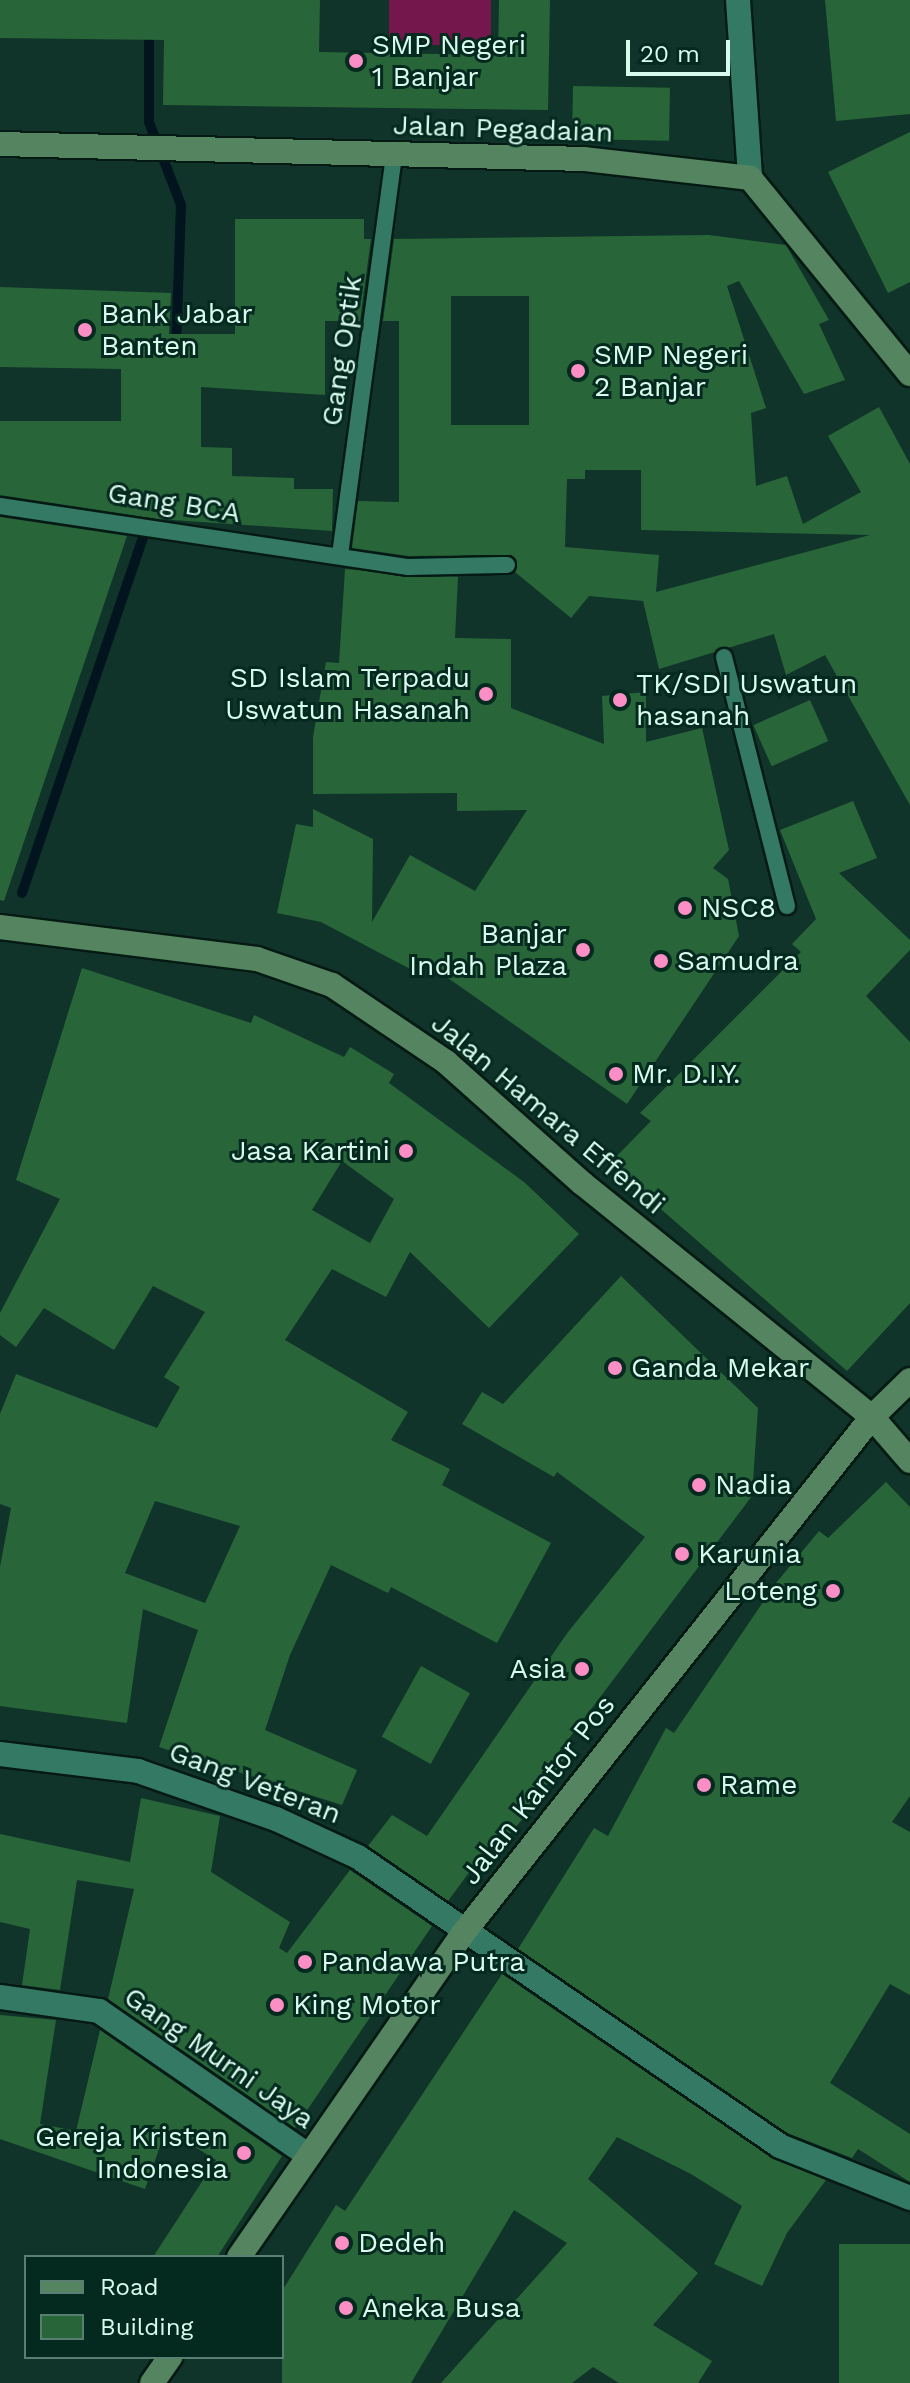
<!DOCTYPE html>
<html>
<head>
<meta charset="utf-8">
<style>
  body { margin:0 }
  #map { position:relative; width:910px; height:2383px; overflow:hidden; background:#103429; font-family:"Work Sans",sans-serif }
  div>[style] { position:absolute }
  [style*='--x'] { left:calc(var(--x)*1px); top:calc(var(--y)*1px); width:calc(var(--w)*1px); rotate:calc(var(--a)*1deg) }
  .green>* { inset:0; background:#73174d; transform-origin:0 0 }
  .stream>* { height:10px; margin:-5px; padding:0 5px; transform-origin:5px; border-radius:5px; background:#02141d }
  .building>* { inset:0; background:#286639; transform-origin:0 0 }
  .roads { filter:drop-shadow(2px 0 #051a13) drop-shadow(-2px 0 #051a13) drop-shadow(0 2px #051a13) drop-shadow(0 -2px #051a13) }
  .lane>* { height:16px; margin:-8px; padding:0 8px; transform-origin:8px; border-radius:8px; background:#347963 }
  .street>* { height:24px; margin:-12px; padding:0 12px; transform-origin:12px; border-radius:12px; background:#347963 }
  .secondary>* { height:24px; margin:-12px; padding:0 12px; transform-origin:12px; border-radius:12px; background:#548560 }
  .dots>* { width:22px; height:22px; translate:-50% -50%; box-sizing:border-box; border:4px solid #042a20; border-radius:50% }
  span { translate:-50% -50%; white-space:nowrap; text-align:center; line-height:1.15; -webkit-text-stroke:6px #042a20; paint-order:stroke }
  .poi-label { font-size:28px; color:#d9fbed }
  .left { translate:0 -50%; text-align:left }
  .right { translate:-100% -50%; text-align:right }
  .street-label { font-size:28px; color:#d9fbed }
  .legend { position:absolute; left:24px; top:2255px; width:260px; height:104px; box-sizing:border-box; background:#042a20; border:2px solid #597e72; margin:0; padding:10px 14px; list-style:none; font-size:24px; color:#d9fbed }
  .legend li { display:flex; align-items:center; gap:16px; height:40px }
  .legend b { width:40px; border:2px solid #597e72 }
  .scale { position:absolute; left:626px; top:40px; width:104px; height:36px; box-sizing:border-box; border:4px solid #d9fbed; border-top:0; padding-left:10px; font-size:24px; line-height:28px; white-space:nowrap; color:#d9fbed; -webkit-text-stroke:6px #042a20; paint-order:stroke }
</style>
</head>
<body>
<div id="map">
  <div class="green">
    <div style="left:389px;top:0;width:102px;height:45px"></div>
  </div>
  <div class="stream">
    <div style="--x:149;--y:0;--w:122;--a:90"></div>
    <div style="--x:149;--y:122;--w:89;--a:68.9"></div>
    <div style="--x:181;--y:205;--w:140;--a:92"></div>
    <div style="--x:22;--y:893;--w:409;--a:-71.2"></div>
  </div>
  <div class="building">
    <div style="clip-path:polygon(0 0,320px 0,319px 52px,498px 55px,499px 0,550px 0,548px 110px,163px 105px,164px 40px,0 38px)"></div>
    <div style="clip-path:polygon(825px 0,910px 0,910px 114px,836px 121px)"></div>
    <div style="left:573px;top:86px;width:97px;height:53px;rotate:1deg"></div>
    <div style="clip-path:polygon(910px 132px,910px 282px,888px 293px,828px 172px)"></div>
    <div style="clip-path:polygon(235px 219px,364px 219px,364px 239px,371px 239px,360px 321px,325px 321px,325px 395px,201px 387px,201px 447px,232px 448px,232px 476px,294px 478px,294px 489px,333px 489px,332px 531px,158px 519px,0 495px,0 421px,121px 421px,121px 369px,0 367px,0 287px,171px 293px,169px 334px,235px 334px)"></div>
    <div style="clip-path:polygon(evenodd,709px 235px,786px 245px,829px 320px,819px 324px,845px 380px,804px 394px,739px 281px,727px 286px,766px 408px,751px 413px,756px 486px,787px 476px,803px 524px,861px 492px,828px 436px,879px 407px,910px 464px,910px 805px,825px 655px,786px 675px,774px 634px,659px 669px,643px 601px,589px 596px,571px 618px,515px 572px,512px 555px,409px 556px,352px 548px,358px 501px,399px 502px,399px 321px,383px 321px,394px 239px,709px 235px,451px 296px,529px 296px,529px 425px,451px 425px,451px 296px,709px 235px,585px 470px,641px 470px,641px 530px,870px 535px,656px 592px,659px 555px,565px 547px,567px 479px,585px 479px,585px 470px)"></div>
    <div style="clip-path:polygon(0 517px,127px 536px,4px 901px,0 900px)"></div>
    <div style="clip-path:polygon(345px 569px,458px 577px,455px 638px,511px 639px,511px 708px,604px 744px,602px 696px,646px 692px,646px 742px,702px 728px,729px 850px,713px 868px,728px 879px,739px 936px,627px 1104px,421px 959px,414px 971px,321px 922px,277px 913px,296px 824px,313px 827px,313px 809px,373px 839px,372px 922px,410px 855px,475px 891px,527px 810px,457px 811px,457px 793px,313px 794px,313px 737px,326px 662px,339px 663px)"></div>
    <div style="left:810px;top:700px;width:45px;height:62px;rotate:66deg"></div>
    <div style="clip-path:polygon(853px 801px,877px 858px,839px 873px,910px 940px,910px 950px,866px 996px,910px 1042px,910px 1303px,847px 1371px,609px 1164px,651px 1121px,640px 1113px,801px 952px,792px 944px,816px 919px,780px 830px)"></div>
    <div style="clip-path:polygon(evenodd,82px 968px,251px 1023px,254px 1015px,344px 1057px,350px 1047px,394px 1074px,389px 1083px,524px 1182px,579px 1234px,489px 1328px,410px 1252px,386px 1297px,332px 1269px,285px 1340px,408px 1412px,391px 1440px,450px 1469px,442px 1485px,551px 1543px,497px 1643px,391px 1587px,388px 1593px,331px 1565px,290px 1655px,265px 1730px,357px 1770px,342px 1805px,159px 1747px,198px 1630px,143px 1609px,127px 1723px,0 1706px,0 1567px,11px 1508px,0 1504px,0 1414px,16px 1374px,157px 1428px,180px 1387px,164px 1377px,205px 1312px,153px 1286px,114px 1350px,44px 1308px,16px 1347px,0 1335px,0 1313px,60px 1199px,16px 1180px,82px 968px,342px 1161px,394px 1199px,370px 1243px,312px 1210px,342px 1161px,82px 968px,155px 1501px,240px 1526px,205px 1603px,125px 1573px,155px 1501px)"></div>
    <div style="clip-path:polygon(621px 1276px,758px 1408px,752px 1496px,558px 1753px,565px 1758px,525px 1816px,497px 1849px,490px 1844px,448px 1901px,368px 1846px,392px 1815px,427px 1836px,568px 1632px,645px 1537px,557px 1472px,554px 1477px,462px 1424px,482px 1392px,503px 1404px)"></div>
    <div style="clip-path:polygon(886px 1482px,910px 1507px,910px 1796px,892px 1822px,910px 1832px,910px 1995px,890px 1984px,830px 2083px,910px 2134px,910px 2182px,858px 2149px,852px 2158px,787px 2133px,518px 1949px,594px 1828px,608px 1836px,666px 1728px,674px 1733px,776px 1583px,819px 1531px,828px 1538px)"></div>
    <div style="left:421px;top:1666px;width:56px;height:81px;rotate:29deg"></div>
    <div style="clip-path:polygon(141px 1798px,220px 1816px,211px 1872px,290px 1922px,279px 1948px,287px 1953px,350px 1870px,432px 1926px,295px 2128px,108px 1999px,134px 1889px,77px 1880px,60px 1990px,22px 1985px,30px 1929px,0 1922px,0 1834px,130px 1862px)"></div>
    <div style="clip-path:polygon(502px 1974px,772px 2158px,826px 2180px,787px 2233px,762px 2286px,714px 2264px,742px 2206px,691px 2174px,617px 2137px,588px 2179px,698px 2273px,653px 2325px,712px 2361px,698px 2383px,619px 2383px,593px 2367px,572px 2383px,441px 2383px,567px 2243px,514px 2210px,411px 2383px,282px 2383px,282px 2291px,336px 2205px,345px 2211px)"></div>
    <div style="clip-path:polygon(0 2015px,56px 2020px,40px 2124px,76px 2131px,100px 2030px,282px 2156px,217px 2257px,153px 2257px,216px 2160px,166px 2129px,145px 2189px,0 2139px)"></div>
    <div style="left:839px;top:2244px;width:71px;height:139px"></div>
  </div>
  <div class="roads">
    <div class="lane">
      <div style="--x:0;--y:506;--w:413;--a:8.5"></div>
      <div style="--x:408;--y:567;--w:99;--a:-1.2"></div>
      <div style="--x:340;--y:555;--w:405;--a:-82.3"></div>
      <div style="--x:724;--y:657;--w:257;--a:75.8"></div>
    </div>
    <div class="street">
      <div style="--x:738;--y:0;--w:178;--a:86.1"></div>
      <div style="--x:0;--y:1754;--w:139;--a:7"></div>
      <div style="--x:138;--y:1771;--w:146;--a:19.2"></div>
      <div style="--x:276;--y:1819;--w:90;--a:24.9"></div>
      <div style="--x:358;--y:1857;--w:511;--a:34.4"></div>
      <div style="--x:780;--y:2146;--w:140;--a:21.8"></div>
      <div style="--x:0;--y:1997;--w:100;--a:8"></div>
      <div style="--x:99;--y:2011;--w:255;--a:34.6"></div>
    </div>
    <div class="secondary">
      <div style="--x:0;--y:144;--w:584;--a:1.47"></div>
      <div style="--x:584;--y:159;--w:167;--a:6.5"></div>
      <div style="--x:750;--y:178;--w:253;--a:50.8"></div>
      <div style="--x:0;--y:927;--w:259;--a:7.1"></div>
      <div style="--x:257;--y:959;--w:79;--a:19.1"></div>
      <div style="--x:332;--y:985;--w:138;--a:34"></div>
      <div style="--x:446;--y:1062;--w:182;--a:41.7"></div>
      <div style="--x:582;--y:1183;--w:373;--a:38.9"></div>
      <div style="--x:872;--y:1417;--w:58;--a:49.2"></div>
      <div style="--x:239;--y:2257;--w:397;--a:-55.3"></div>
      <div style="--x:465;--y:1931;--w:656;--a:-51.63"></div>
      <div style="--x:872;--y:1417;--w:53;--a:-44.2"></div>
      <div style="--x:152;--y:2383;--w:32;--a:-55"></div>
    </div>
  </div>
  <div class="dots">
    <div style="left:356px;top:61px;background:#fb8fc5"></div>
    <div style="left:85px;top:330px;background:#fb8fc5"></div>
    <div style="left:578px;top:371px;background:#fb8fc5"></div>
    <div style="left:486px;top:694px;background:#fb8fc5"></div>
    <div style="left:620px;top:700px;background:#fb8fc5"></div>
    <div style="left:685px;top:908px;background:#fb8fc5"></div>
    <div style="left:583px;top:950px;background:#fb8fc5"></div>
    <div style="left:661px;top:961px;background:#fb8fc5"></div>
    <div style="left:616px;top:1074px;background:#fb8fc5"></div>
    <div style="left:406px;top:1151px;background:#fb8fc5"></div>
    <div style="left:615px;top:1368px;background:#fb8fc5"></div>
    <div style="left:699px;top:1485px;background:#fb8fc5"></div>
    <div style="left:682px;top:1554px;background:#fb8fc5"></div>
    <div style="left:833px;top:1591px;background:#fb8fc5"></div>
    <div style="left:582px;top:1669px;background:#fb8fc5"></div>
    <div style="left:704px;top:1785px;background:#fb8fc5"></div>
    <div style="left:305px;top:1962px;background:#fb8fc5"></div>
    <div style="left:277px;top:2005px;background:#fb8fc5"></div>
    <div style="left:244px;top:2153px;background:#fb8fc5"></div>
    <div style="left:342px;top:2243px;background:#fb8fc5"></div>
    <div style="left:346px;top:2308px;background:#fb8fc5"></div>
  </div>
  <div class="poi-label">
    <span class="left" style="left:372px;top:61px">SMP Negeri<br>1 Banjar</span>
    <span class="left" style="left:101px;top:330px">Bank Jabar<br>Banten</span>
    <span class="left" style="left:594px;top:371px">SMP Negeri<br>2 Banjar</span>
    <span class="right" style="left:470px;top:694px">SD Islam Terpadu<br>Uswatun Hasanah</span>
    <span class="left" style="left:636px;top:700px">TK/SDI Uswatun<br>hasanah</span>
    <span class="left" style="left:701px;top:908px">NSC8</span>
    <span class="right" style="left:567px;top:950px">Banjar<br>Indah Plaza</span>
    <span class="left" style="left:677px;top:961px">Samudra</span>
    <span class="left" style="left:632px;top:1074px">Mr. D.I.Y.</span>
    <span class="right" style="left:390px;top:1151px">Jasa Kartini</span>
    <span class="left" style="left:631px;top:1368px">Ganda Mekar</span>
    <span class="left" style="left:715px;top:1485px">Nadia</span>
    <span class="left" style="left:698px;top:1554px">Karunia</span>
    <span class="right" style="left:817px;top:1591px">Loteng</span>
    <span class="right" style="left:566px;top:1669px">Asia</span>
    <span class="left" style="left:720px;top:1785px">Rame</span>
    <span class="left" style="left:321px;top:1962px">Pandawa Putra</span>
    <span class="left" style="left:293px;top:2005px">King Motor</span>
    <span class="right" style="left:228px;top:2153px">Gereja Kristen<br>Indonesia</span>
    <span class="left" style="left:358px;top:2243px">Dedeh</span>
    <span class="left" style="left:362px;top:2308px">Aneka Busa</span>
  </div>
  <div class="street-label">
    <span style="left:503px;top:129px;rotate:2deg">Jalan Pegadaian</span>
    <span style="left:342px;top:351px;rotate:-82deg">Gang Optik</span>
    <span style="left:174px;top:503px;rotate:9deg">Gang BCA</span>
    <span style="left:548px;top:1114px;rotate:40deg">Jalan Hamara Effendi</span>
    <span style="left:255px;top:1783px;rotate:21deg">Gang Veteran</span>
    <span style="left:538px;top:1790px;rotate:-52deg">Jalan Kantor Pos</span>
    <span style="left:219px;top:2058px;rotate:35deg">Gang Murni Jaya</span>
  </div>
  <ul class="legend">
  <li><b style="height:10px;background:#548560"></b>Road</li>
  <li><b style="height:22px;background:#286639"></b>Building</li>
  </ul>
  <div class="scale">20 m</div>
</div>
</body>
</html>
